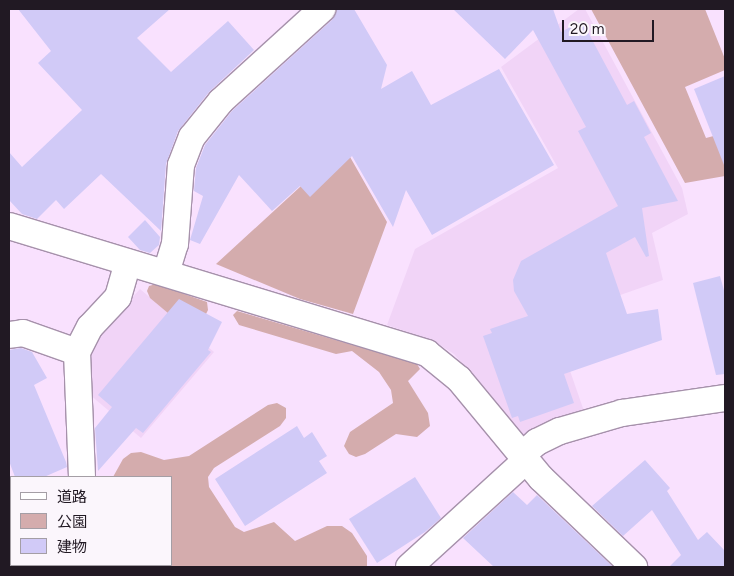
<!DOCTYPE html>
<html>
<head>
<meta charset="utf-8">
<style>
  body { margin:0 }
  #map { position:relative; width:734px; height:576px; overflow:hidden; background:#f9e1fe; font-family:Figtree,"Noto Sans JP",sans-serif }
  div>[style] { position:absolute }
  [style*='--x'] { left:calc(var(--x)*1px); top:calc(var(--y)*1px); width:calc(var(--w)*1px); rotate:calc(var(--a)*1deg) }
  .built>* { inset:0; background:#f1d4f7 }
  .green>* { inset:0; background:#d4acad }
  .building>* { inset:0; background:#d1caf7 }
  .roads { filter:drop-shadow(1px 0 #a691ab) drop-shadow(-1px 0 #a691ab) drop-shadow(0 1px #a691ab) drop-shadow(0 -1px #a691ab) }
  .street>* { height:26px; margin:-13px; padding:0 13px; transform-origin:13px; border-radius:13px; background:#fff }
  span { translate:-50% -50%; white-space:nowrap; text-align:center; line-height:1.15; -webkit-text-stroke:4.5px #fbf6fc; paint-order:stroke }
  .frame { position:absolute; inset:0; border:10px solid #211923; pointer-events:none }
  .legend { position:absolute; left:10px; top:476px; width:162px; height:90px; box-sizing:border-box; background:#fbf6fc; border:1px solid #a49ea5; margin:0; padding:6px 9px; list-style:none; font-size:15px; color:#211923 }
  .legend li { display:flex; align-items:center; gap:10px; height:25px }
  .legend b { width:25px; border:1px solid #a49ea5 }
  .scale { position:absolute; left:562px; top:20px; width:92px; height:22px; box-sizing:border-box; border:2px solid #211923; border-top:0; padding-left:6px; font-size:15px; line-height:18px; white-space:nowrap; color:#211923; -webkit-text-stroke:4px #fbf6fc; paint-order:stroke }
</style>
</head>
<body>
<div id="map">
  <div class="built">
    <div style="clip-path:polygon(579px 9px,585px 9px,682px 188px,688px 214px,652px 233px,663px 280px,552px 319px,585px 414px,526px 438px,454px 354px,434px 341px,387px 325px,415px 249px,558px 168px,501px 67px)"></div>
    <div style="clip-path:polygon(140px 289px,214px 352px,141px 438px,89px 394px,88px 355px,99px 335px)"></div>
  </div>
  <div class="green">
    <div style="clip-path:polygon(591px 9px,705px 9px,725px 59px,725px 70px,685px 87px,706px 138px,725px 133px,725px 176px,685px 183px)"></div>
    <div style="clip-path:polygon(337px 134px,387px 222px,353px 314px,300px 299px,216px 264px,313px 175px)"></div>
    <div style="clip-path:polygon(156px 284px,207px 302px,208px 310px,200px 326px,187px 329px,150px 298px,147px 291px,149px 286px)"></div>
    <div style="clip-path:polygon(237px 311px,417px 364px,420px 369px,408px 381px,428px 413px,430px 426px,417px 437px,396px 434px,365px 454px,356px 457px,349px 454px,344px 446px,350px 432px,393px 403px,391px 390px,379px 372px,352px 351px,336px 354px,239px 325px,233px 315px)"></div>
    <div style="clip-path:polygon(277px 403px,286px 408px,286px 418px,280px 426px,214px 468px,208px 477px,209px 487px,235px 527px,244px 532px,274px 522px,295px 541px,327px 526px,342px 526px,352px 533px,367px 556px,367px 567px,114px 567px,113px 565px,171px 565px,171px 477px,113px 477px,123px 459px,131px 453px,141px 452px,164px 460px,189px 456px,268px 405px)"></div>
  </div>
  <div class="building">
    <div style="clip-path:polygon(18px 9px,170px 9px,137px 38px,171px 72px,228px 21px,254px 50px,209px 92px,178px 131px,166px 164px,161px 231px,101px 174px,64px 209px,56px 200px,37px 219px,22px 214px,9px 200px,9px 152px,22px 167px,82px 110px,38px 63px,51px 51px)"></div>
    <div style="clip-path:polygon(337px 9px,354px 9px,387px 65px,381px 89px,412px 71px,431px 105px,499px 69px,554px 165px,432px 235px,406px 190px,393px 227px,352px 156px,310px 197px,300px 186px,272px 211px,239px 175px,200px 244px,190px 240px,203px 196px,194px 191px,196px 168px,205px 145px,232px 111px,332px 20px)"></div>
    <div style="clip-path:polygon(453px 9px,553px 9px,561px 32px,582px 21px,627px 105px,634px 101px,651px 133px,644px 137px,678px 201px,642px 208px,649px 256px,646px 257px,635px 237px,606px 253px,627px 314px,658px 309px,662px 340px,564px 374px,574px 403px,520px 422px,518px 416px,512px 418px,483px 336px,492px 333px,490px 329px,528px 316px,514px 291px,513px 280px,521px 261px,618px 206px,578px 131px,586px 127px,533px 30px,505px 59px)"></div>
    <div style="clip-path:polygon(725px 76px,725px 165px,724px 165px,694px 89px)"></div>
    <div style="clip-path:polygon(145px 220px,160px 237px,159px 245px,150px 253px,140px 250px,128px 237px)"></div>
    <div style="clip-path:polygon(720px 276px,725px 294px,725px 374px,716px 375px,693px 283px)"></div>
    <div style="clip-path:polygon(179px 299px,222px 322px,208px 350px,211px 352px,143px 433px,136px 428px,98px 471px,95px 428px,112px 407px,98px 395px)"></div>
    <div style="clip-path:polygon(21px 348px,32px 352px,47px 378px,34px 385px,66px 462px,67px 467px,44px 477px,15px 477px,9px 461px,9px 350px)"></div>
    <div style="clip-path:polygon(297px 426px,304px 438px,312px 432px,327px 456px,319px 461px,327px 473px,245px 526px,215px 479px)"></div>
    <div style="clip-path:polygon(645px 460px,670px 488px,667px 491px,698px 540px,707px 532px,725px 551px,725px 567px,669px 567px,681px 555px,652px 510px,623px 536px,592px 506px)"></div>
    <div style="clip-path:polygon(415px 477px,441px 518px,425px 532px,377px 563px,349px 519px)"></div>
    <div style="clip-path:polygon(513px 492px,527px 505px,537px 495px,613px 567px,494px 567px,463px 538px)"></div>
  </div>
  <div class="roads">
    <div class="street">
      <div style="--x:9;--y:226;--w:437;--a:16.9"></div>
      <div style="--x:427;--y:353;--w:41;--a:39.1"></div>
      <div style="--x:459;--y:379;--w:129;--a:50.4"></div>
      <div style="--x:541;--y:478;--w:129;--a:43.7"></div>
      <div style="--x:166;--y:273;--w:30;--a:-73"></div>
      <div style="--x:175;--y:244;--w:79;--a:-85.7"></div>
      <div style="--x:181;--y:165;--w:30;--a:-69"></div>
      <div style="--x:192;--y:137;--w:46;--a:-51.1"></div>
      <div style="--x:221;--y:101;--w:137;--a:-42.3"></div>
      <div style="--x:9;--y:335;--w:14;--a:-8"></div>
      <div style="--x:23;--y:333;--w:57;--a:19.4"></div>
      <div style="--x:522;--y:455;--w:20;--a:-41"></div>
      <div style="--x:537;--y:442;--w:25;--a:-26"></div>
      <div style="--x:560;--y:431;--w:65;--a:-16.2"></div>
      <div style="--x:622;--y:413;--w:104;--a:-8.3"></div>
      <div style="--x:82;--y:477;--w:125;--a:-92.3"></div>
      <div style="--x:77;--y:352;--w:28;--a:-63"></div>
      <div style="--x:90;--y:327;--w:41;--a:-47"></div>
      <div style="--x:118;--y:297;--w:36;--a:-74"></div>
      <div style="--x:94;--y:565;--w:2;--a:63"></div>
      <div style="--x:409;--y:567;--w:159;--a:-42.4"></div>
    </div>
  </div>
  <div class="frame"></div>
  <ul class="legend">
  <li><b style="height:6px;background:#fff"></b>道路</li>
  <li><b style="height:14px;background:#d4acad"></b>公園</li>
  <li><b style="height:14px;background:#d1caf7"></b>建物</li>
  </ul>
  <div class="scale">20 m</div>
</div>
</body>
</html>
